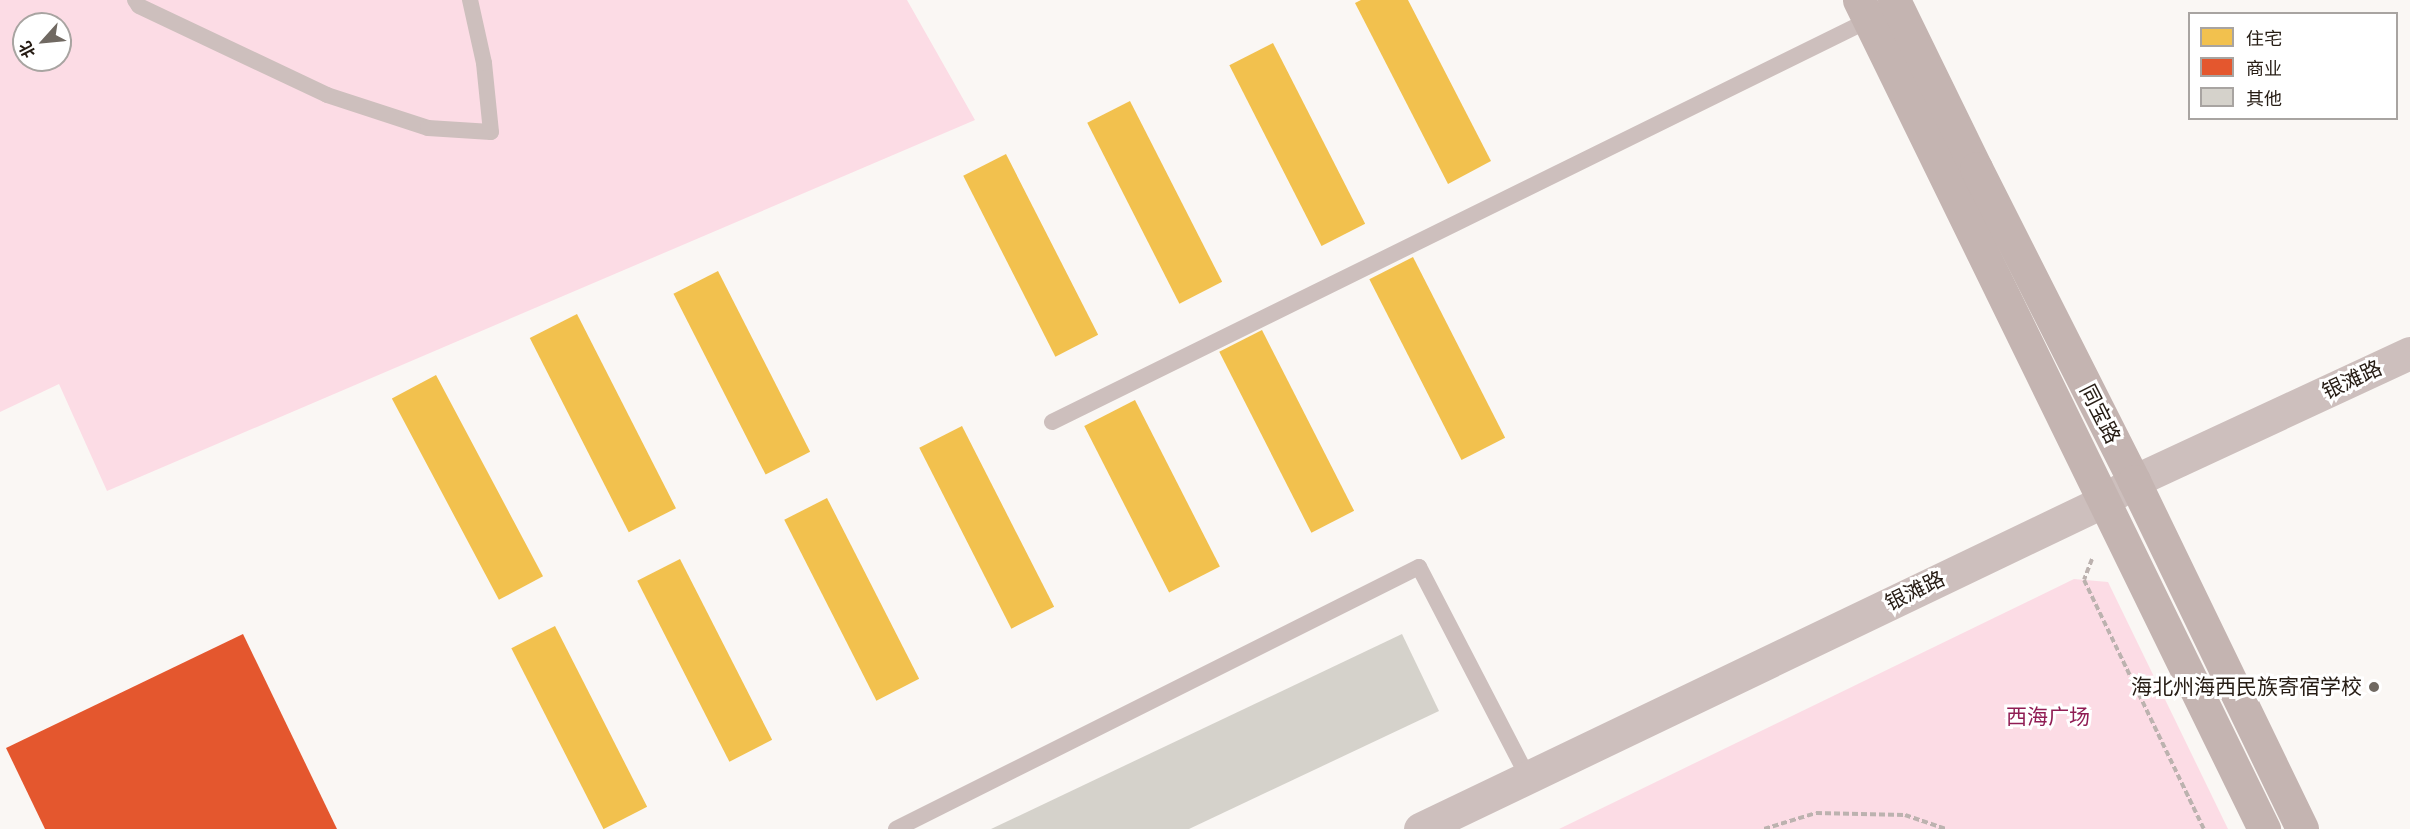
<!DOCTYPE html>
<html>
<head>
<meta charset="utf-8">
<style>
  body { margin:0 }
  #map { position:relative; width:2410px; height:829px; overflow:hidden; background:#faf7f4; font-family:"DejaVu Sans","Noto Sans SC",sans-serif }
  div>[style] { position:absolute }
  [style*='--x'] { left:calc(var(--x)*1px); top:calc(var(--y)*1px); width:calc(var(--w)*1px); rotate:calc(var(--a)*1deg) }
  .green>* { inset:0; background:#fcdce5 }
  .homes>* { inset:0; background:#f2c14e; transform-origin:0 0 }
  .shops>* { inset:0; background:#e4572e }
  .building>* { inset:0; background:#d5d2cb }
  .path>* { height:4px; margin-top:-2px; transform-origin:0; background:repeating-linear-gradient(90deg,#bcb2af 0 6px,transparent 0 9px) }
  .service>* { height:16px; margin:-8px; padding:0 8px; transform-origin:8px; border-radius:8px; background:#cdbfbd }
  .tertiary>* { height:33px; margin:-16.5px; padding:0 16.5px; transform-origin:16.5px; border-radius:16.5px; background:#cdbfbd }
  .secondary>* { height:33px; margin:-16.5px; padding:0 16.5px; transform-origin:16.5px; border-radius:16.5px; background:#c4b4b1 }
  .dots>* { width:16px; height:16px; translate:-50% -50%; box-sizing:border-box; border:3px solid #fff; border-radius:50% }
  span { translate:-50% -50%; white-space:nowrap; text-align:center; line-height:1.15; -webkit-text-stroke:6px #fff; paint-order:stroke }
  .street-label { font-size:21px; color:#261c14 }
  .poi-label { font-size:21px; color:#261c14 }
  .right { translate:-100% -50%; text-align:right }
  .park-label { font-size:21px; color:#901d54 }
  .legend { position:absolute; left:2188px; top:12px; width:210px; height:108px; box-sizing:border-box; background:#fff; border:2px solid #a8a4a1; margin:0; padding:8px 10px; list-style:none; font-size:18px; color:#261c14 }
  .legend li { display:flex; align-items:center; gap:12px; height:30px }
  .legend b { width:30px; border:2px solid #a8a4a1 }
  .north { position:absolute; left:12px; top:12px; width:60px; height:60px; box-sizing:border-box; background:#fff; border:2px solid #a8a4a1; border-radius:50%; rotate:243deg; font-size:16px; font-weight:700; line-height:24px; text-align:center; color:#261c14 }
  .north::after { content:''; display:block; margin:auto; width:21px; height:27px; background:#706962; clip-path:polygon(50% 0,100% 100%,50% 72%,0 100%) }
</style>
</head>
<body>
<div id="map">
  <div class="green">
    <div style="clip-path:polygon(evenodd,0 0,907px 0,975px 120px,107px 491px,59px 384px,0 412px,0 0,24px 24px,60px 24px,60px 60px,24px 60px,24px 24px)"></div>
    <div style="clip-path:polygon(2074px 579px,2108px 582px,2228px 829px,1559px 829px)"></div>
  </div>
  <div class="homes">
    <div style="clip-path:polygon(1361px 0,1408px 0,1491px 161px,1448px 184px,1355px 3px)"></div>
    <div style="left:1273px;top:43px;width:203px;height:49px;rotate:63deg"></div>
    <div style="left:1130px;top:101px;width:203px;height:48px;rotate:63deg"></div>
    <div style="left:1006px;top:154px;width:203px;height:48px;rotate:63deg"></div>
    <div style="left:1413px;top:257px;width:203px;height:49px;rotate:63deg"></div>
    <div style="left:718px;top:271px;width:203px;height:50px;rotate:63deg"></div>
    <div style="left:577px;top:314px;width:218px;height:53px;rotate:63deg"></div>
    <div style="left:1262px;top:330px;width:203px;height:48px;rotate:63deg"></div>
    <div style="left:436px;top:375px;width:228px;height:50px;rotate:62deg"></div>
    <div style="left:1135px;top:400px;width:187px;height:57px;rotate:63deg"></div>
    <div style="left:962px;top:426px;width:203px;height:48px;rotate:63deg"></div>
    <div style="left:827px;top:498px;width:203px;height:48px;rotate:63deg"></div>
    <div style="left:680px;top:559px;width:203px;height:48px;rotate:63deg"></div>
    <div style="left:555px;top:626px;width:203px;height:49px;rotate:63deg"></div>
  </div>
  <div class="shops">
    <div style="clip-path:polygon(243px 634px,337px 829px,45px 829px,6px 748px)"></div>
  </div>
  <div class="building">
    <div style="clip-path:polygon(1402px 634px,1439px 711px,1189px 829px,991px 829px)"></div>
  </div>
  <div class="path">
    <div style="--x:2092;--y:559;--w:22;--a:111"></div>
    <div style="--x:2084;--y:580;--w:276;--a:64.3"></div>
    <div style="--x:1764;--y:829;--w:54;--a:-17.1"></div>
    <div style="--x:1816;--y:813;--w:89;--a:1.3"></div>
    <div style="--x:1905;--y:815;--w:43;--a:18.9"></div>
  </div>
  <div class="service">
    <div style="--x:135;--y:0;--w:7;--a:56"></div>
    <div style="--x:139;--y:6;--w:208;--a:25.3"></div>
    <div style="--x:327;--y:95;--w:106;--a:18.1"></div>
    <div style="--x:428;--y:128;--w:63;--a:3.6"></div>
    <div style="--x:491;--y:132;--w:69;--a:-95.8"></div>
    <div style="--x:484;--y:63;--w:65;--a:-102.5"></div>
    <div style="--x:1052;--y:422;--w:911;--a:-26.2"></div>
    <div style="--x:896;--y:829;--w:585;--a:-26.61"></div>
    <div style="--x:1419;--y:567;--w:237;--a:62.6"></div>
  </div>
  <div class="tertiary">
    <div style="--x:1420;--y:829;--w:759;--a:-25.62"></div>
    <div style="--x:2104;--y:501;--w:36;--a:-34"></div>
    <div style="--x:2134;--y:481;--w:304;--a:-24.9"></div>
  </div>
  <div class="secondary">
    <div style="--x:1859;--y:0;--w:923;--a:63.96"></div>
    <div style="--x:1894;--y:0;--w:187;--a:64"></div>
    <div style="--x:1976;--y:168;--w:351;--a:63.2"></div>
    <div style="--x:2134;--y:481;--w:386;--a:64.2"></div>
  </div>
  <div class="dots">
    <div style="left:2374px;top:687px;background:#706962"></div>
  </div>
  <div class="street-label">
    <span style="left:2352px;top:380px;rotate:-25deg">银滩路</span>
    <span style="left:2100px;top:414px;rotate:63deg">同宝路</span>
    <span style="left:1915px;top:591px;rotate:-26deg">银滩路</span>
  </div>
  <div class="poi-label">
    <span class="right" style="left:2362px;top:687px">海北州海西民族寄宿学校</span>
  </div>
  <div class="park-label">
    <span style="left:2048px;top:717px">西海广场</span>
  </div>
  <ul class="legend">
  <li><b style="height:16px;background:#f2c14e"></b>住宅</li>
  <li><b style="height:16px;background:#e4572e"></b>商业</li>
  <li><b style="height:16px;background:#d5d2cb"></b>其他</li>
  </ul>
  <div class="north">北</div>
</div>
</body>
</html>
